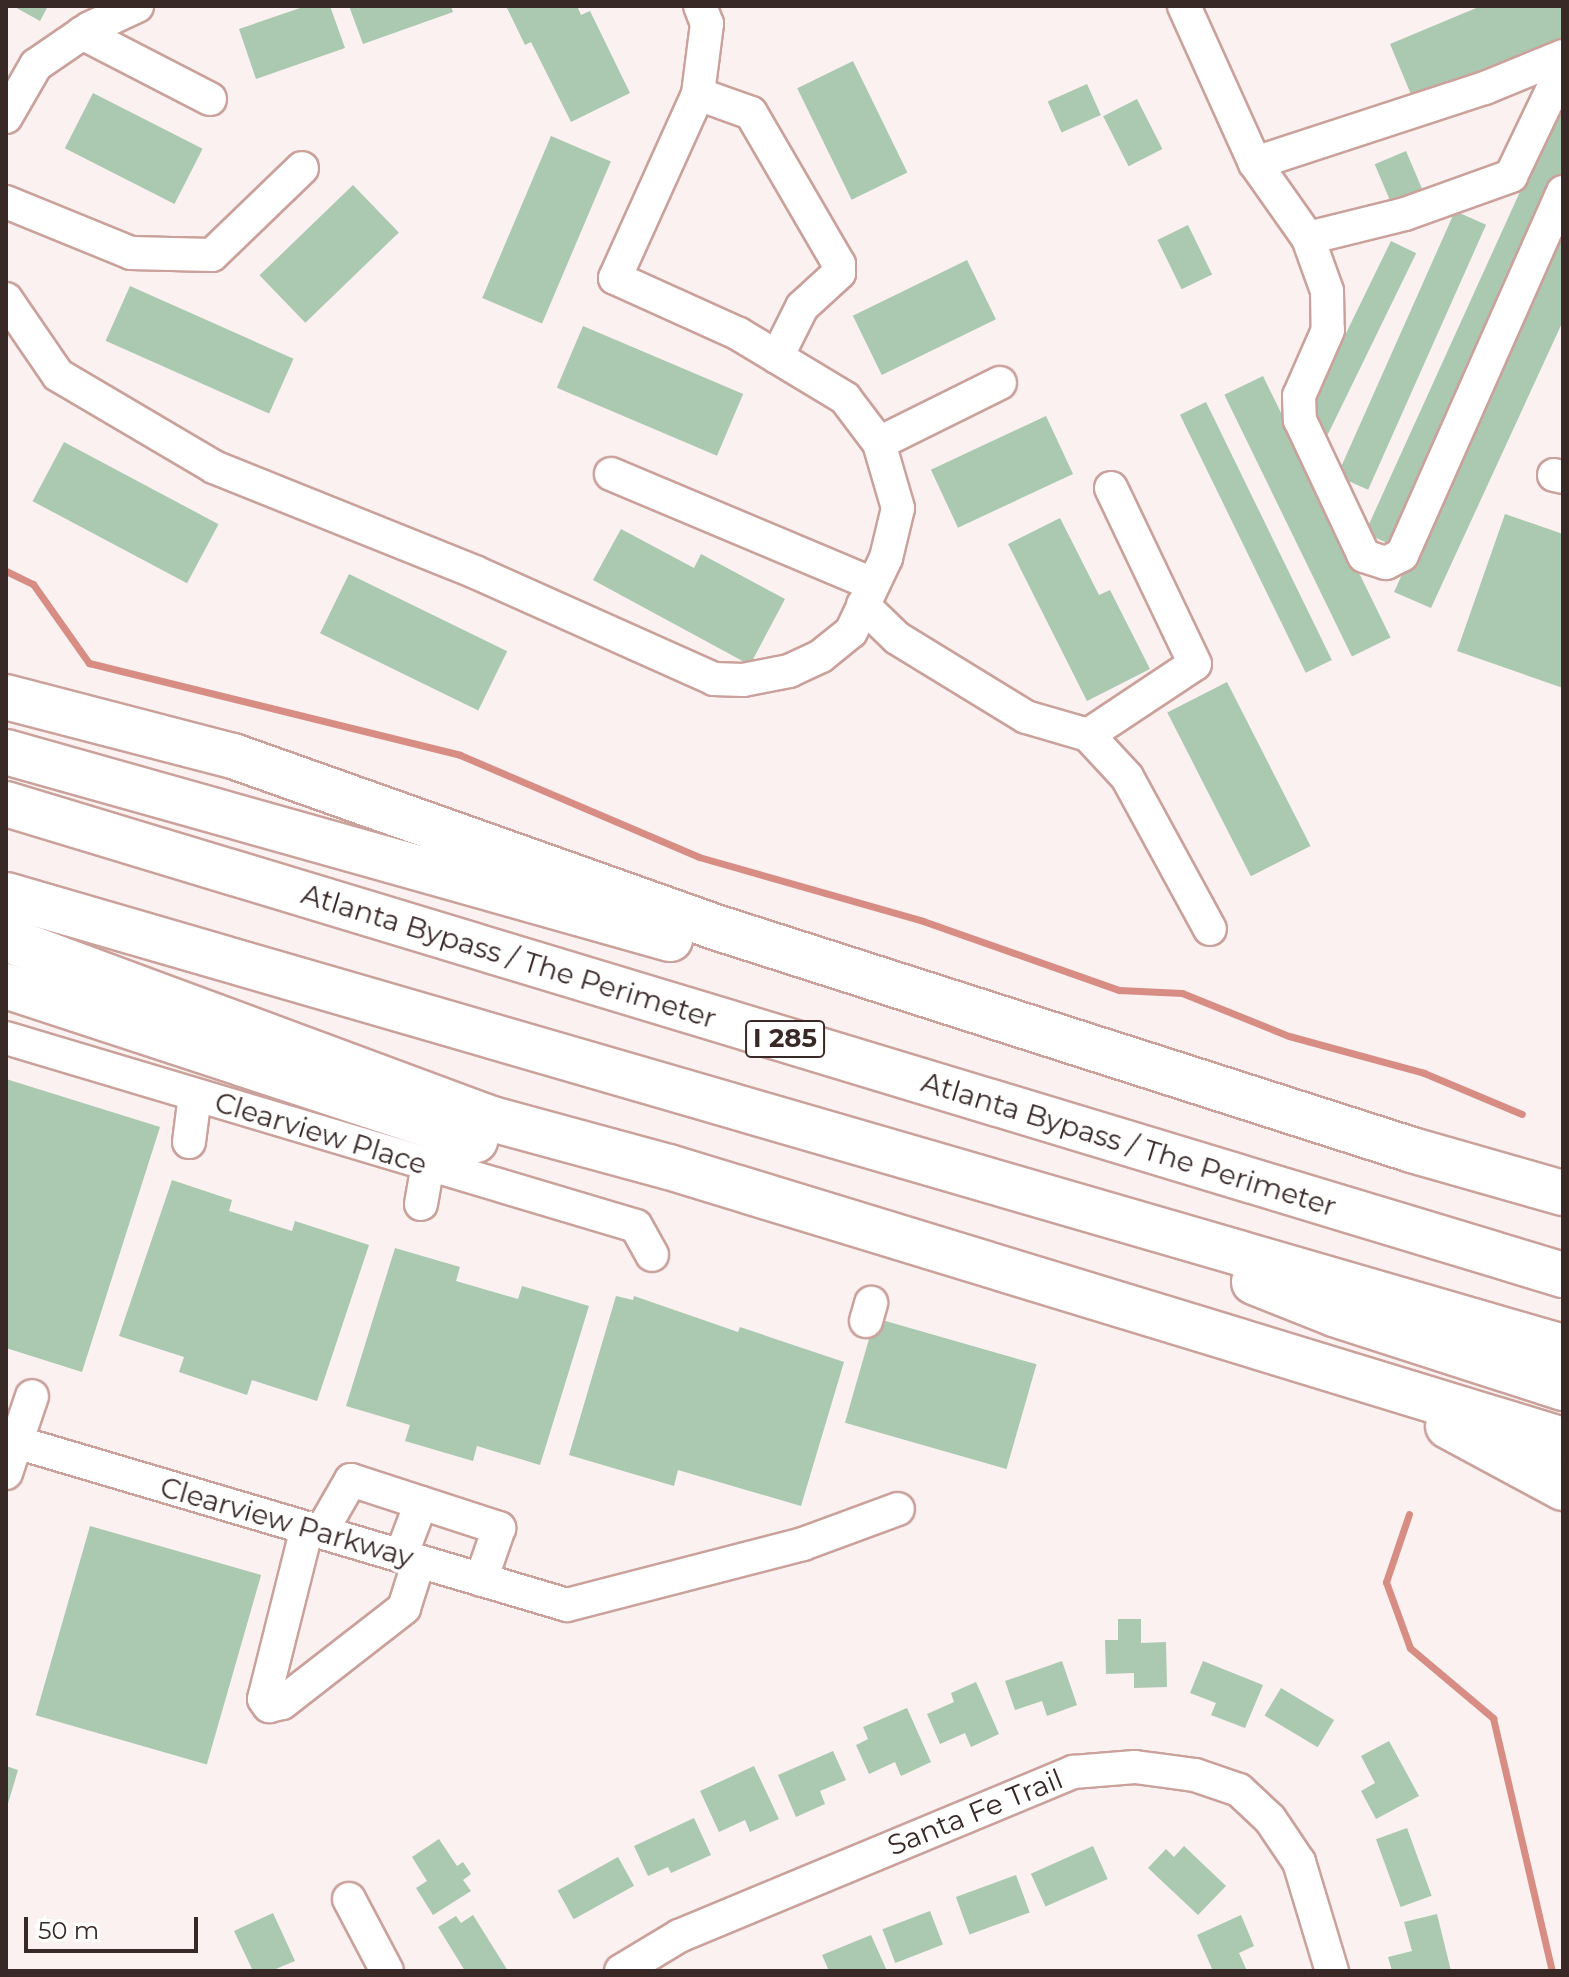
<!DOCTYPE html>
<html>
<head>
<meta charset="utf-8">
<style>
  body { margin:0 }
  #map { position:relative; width:1569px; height:1977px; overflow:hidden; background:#faf1f0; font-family:Montserrat,sans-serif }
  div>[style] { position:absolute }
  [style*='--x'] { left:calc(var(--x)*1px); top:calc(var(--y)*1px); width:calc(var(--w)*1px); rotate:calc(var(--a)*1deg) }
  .stream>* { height:7px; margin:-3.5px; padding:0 3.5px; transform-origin:3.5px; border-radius:3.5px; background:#d78d83 }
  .building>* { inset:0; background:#aac9b0; transform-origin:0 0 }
  .roads { filter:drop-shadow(2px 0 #caa19b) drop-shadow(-2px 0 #caa19b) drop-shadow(0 2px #caa19b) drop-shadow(0 -2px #caa19b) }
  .minor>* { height:32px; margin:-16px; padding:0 16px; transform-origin:16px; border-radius:16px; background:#fff }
  .highway>* { height:44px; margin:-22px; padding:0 22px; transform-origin:22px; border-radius:22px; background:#fff }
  span { translate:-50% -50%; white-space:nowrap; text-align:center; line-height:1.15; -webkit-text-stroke:7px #fff; paint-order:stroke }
  .shield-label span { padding:2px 6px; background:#fff; border:2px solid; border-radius:6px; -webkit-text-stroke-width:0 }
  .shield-label { font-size:26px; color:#382826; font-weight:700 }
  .street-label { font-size:28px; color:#382826 }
  .frame { position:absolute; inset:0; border:8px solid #382826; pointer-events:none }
  .scale { position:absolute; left:24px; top:1917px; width:174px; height:36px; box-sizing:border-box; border:4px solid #382826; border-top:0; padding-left:10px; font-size:24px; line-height:28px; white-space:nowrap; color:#382826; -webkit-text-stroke:6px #fff; paint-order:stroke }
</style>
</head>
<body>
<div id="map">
  <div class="stream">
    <div style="--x:6;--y:571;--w:30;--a:26"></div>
    <div style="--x:33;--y:584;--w:97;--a:54.7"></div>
    <div style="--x:89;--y:663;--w:382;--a:13.9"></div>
    <div style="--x:460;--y:755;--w:260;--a:23.1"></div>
    <div style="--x:699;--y:857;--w:233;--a:15.9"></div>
    <div style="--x:923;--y:921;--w:208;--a:19.4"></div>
    <div style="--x:1119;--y:990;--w:63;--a:2.7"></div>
    <div style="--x:1182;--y:993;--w:115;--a:21.9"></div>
    <div style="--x:1289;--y:1036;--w:140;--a:15.3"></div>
    <div style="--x:1424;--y:1073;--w:106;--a:22.7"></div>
    <div style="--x:1409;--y:1514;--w:72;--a:108.7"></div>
    <div style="--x:1386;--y:1582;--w:70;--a:70"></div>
    <div style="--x:1410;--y:1648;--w:109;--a:40.1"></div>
    <div style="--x:1493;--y:1718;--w:260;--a:76.9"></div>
  </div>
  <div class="building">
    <div style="clip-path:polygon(13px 6px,48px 6px,40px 21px)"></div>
    <div style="clip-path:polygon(306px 6px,330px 6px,345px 48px,256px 79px,239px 29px)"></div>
    <div style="clip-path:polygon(349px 6px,451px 6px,453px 12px,363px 44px)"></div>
    <div style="clip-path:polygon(506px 6px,577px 6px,581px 15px,590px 11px,630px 93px,571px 122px,531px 42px,525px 45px)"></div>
    <div style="clip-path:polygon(1481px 6px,1563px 6px,1563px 42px,1415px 104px,1390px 44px)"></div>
    <div style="left:853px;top:61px;width:124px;height:62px;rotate:64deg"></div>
    <div style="left:1087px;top:84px;width:34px;height:43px;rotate:66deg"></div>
    <div style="left:93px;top:93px;width:123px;height:62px;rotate:27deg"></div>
    <div style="clip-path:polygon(1563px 97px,1563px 179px,1396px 547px,1365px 533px)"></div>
    <div style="left:1137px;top:99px;width:56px;height:38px;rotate:63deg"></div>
    <div style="left:551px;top:136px;width:65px;height:176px;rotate:23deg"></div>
    <div style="left:1406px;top:151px;width:49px;height:34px;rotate:67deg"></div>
    <div style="left:353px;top:185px;width:66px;height:130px;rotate:46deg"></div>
    <div style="left:1455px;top:211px;width:34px;height:290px;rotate:24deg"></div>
    <div style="clip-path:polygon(1563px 224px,1563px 321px,1431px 608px,1394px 592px)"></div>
    <div style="left:1188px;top:225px;width:55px;height:34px;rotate:64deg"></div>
    <div style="left:1391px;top:241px;width:28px;height:203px;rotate:26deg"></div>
    <div style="left:967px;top:260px;width:66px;height:127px;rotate:64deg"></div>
    <div style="left:130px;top:286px;width:179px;height:60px;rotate:24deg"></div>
    <div style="left:583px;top:326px;width:174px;height:67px;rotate:23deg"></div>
    <div style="left:1263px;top:376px;width:291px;height:43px;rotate:64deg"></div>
    <div style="left:1206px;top:402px;width:287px;height:29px;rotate:64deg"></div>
    <div style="left:1046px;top:416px;width:64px;height:127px;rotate:65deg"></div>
    <div style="left:64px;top:442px;width:175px;height:67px;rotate:28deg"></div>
    <div style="clip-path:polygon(1505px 514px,1563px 534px,1563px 688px,1457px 651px)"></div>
    <div style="clip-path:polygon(1060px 518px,1099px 595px,1110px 590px,1150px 669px,1087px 701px,1008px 544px)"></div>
    <div style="clip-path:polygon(621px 529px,694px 568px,701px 554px,785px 599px,750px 665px,593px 580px)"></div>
    <div style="left:349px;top:574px;width:176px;height:66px;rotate:26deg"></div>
    <div style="left:1227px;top:682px;width:184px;height:67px;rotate:63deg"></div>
    <div style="clip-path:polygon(6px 1079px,160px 1127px,82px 1372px,6px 1348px)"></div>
    <div style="clip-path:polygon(172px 1180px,232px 1200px,229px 1211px,292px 1231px,295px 1221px,369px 1245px,317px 1401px,252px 1380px,247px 1395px,179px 1372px,184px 1357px,119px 1336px)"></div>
    <div style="clip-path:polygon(395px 1248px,460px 1267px,456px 1281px,518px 1299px,522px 1286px,589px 1306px,540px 1465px,477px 1446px,473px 1461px,405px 1441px,410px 1425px,346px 1406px)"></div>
    <div style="clip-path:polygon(616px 1296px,633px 1300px,634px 1296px,738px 1332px,740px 1327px,844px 1362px,801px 1506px,678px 1470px,674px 1486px,569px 1455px)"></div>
    <div style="left:875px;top:1318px;width:168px;height:109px;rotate:16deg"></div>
    <div style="left:90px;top:1526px;width:178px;height:197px;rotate:16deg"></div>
    <div style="clip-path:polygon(1118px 1619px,1141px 1619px,1141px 1643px,1166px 1642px,1167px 1687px,1134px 1688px,1134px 1673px,1106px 1674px,1105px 1640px,1118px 1640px)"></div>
    <div style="clip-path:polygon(1062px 1661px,1077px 1705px,1047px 1716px,1042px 1701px,1015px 1710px,1005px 1681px)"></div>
    <div style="clip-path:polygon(1203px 1661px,1263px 1685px,1245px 1728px,1211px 1715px,1216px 1703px,1190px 1693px)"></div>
    <div style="clip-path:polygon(976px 1682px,999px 1734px,971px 1747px,965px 1733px,940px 1744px,927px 1714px,954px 1702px,951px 1693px)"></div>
    <div style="left:1281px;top:1688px;width:62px;height:32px;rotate:31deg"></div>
    <div style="clip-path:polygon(907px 1708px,931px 1762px,901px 1776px,895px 1762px,869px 1774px,856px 1745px,868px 1739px,863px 1727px)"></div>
    <div style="clip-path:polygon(1389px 1741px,1419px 1796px,1376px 1819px,1361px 1791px,1375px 1783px,1361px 1756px)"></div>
    <div style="clip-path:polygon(833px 1751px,846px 1780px,820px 1791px,825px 1804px,796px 1817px,778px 1775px)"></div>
    <div style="clip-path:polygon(6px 1766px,18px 1770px,7px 1807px,6px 1807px)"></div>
    <div style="clip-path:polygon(754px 1766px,779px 1819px,750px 1832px,745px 1820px,719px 1832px,700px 1791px)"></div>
    <div style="clip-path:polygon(694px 1818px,711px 1855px,671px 1873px,668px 1867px,648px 1876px,634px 1846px)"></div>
    <div style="left:1407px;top:1828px;width:72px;height:33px;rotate:70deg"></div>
    <div style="clip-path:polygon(439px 1839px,457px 1866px,463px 1862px,471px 1874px,463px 1880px,471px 1891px,433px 1915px,416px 1888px,427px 1881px,412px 1857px)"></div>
    <div style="left:1093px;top:1846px;width:36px;height:68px;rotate:66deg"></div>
    <div style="clip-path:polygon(1184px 1846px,1226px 1886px,1198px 1915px,1148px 1868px,1166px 1849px,1174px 1857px)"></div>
    <div style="left:618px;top:1857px;width:33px;height:69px;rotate:61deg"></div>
    <div style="left:1016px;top:1875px;width:40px;height:64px;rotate:70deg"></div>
    <div style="left:930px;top:1911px;width:36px;height:51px;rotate:69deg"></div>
    <div style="clip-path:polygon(273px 1913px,295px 1961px,271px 1971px,253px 1971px,234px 1931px)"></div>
    <div style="clip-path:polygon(1437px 1914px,1451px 1971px,1392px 1971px,1388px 1957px,1412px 1951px,1404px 1922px)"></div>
    <div style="clip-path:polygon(473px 1915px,508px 1971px,465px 1971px,438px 1927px,456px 1916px,461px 1923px)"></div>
    <div style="clip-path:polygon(1241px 1915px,1254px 1946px,1239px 1953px,1247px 1971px,1213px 1971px,1197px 1935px)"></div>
    <div style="clip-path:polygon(871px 1935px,887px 1971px,829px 1971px,822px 1955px)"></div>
  </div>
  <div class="roads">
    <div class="minor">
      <div style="--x:1184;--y:6;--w:172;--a:65.7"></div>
      <div style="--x:1255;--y:163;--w:92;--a:54.8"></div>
      <div style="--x:1308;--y:238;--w:56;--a:70.3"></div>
      <div style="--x:1327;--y:291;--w:39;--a:89"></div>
      <div style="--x:1328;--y:330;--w:72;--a:113.7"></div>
      <div style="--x:1299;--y:396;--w:24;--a:88"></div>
      <div style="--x:1300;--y:420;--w:150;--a:64.8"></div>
      <div style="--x:1364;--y:556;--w:23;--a:18"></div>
      <div style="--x:1386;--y:563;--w:18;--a:-27"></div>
      <div style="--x:1402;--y:555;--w:397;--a:-66.1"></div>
      <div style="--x:82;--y:33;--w:144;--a:27.3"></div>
      <div style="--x:698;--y:94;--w:56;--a:19.7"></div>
      <div style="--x:751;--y:113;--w:175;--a:59.8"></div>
      <div style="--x:839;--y:264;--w:9;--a:90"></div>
      <div style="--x:839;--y:273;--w:50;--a:137.4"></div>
      <div style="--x:802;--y:307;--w:56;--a:116.6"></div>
      <div style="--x:6;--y:117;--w:60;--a:-60"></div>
      <div style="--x:36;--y:65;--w:65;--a:-34.4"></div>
      <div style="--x:90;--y:28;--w:52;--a:-25.1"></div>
      <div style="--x:1255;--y:163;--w:242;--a:-18.1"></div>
      <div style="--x:1485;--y:88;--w:84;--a:-22.3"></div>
      <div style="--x:6;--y:202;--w:135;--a:22.2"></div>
      <div style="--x:131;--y:253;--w:81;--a:1.4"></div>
      <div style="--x:212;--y:255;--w:125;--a:-44"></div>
      <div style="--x:1308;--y:238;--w:100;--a:-13.9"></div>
      <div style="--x:1405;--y:214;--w:113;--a:-19.7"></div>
      <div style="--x:1511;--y:176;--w:102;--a:-64.4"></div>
      <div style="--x:1555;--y:84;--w:9;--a:-21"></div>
      <div style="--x:6;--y:299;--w:92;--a:55.6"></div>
      <div style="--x:58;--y:375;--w:181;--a:30.5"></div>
      <div style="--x:214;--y:467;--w:281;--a:21.9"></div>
      <div style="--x:475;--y:572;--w:262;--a:24.1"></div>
      <div style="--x:714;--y:679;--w:29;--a:2"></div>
      <div style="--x:743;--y:680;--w:47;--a:-11.1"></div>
      <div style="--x:789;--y:671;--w:35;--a:-25"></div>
      <div style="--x:821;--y:656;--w:38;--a:-39"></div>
      <div style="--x:851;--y:632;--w:82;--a:-64.7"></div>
      <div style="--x:886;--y:558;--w:51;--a:-76.5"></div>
      <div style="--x:898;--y:508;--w:68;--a:-106.3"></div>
      <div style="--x:879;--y:443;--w:56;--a:-127.1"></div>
      <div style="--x:845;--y:398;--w:124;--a:-148.9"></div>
      <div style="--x:739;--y:334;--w:136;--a:-155.7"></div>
      <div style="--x:615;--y:278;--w:202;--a:-65.7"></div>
      <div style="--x:698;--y:94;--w:71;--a:-82.7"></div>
      <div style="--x:707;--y:24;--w:19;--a:-111"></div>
      <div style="--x:879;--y:443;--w:135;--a:-26.4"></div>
      <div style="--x:611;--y:474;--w:284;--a:22.8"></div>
      <div style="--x:1554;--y:475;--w:9;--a:13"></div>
      <div style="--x:863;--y:605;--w:47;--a:44.1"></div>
      <div style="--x:897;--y:638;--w:151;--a:31.5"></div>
      <div style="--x:1026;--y:717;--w:65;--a:16.2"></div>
      <div style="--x:1088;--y:735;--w:57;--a:47.1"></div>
      <div style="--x:1127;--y:777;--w:173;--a:61.4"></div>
      <div style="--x:1088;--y:735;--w:128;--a:-33.6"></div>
      <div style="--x:1195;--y:664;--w:195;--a:-115.5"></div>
      <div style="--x:6;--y:1038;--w:657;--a:16.62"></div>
      <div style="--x:636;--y:1226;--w:33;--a:61"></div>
      <div style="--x:189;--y:1142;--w:47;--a:-82.7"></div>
      <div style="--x:421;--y:1204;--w:40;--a:-80"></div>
      <div style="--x:866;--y:1321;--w:19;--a:-74"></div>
      <div style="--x:6;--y:1439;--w:585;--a:16.48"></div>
      <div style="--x:567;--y:1605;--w:244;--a:-14.5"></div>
      <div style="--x:803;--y:1544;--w:101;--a:-20.2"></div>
      <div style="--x:6;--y:1473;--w:81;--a:-71.3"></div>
      <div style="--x:307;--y:1528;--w:176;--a:104.1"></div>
      <div style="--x:264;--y:1699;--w:9;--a:54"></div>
      <div style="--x:269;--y:1706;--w:13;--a:-13"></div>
      <div style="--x:282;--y:1703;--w:155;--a:-37.9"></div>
      <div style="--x:404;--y:1608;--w:49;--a:-72.3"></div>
      <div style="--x:321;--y:1532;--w:60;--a:-60"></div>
      <div style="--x:351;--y:1480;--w:156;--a:18"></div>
      <div style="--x:499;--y:1528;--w:55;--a:109.1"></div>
      <div style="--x:401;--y:1556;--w:57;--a:-69.3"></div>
      <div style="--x:349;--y:1899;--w:81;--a:62.2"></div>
      <div style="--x:621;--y:1971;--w:68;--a:-31.1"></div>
      <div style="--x:679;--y:1936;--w:427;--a:-22.6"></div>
      <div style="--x:1073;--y:1772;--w:62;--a:-4.6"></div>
      <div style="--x:1135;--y:1767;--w:61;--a:7.6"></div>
      <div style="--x:1195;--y:1775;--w:46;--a:18.8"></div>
      <div style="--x:1239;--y:1790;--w:42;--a:43.1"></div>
      <div style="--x:1270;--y:1819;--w:52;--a:56"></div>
      <div style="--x:1299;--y:1862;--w:114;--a:73.2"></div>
    </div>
    <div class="highway">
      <div style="--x:6;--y:697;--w:235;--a:14.6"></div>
      <div style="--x:233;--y:756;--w:511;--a:19.53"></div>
      <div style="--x:715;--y:927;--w:732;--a:17.74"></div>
      <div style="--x:1412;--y:1150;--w:157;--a:15.9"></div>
      <div style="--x:6;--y:752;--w:690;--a:15.73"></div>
      <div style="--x:6;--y:804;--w:1627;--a:16.83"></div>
      <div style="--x:6;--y:895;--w:1621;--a:16.19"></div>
      <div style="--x:6;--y:939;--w:518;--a:20.32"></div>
      <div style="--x:492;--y:1119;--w:183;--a:15.2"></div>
      <div style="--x:669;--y:1167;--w:935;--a:16.98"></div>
      <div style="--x:6;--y:986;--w:494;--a:18.2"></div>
      <div style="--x:1254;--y:1282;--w:86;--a:21.8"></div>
      <div style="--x:1334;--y:1314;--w:241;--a:17.9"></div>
      <div style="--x:1448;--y:1426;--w:131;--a:28.3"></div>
    </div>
  </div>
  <div class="shield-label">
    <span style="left:785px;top:1039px">I 285</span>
  </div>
  <div class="street-label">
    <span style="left:509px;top:956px;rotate:17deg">Atlanta Bypass / The Perimeter</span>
    <span style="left:321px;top:1133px;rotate:17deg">Clearview Place</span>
    <span style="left:1129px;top:1144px;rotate:17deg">Atlanta Bypass / The Perimeter</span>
    <span style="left:287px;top:1522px;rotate:16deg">Clearview Parkway</span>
    <span style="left:975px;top:1812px;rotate:-22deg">Santa Fe Trail</span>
  </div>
  <div class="frame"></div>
  <div class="scale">50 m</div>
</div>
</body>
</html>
